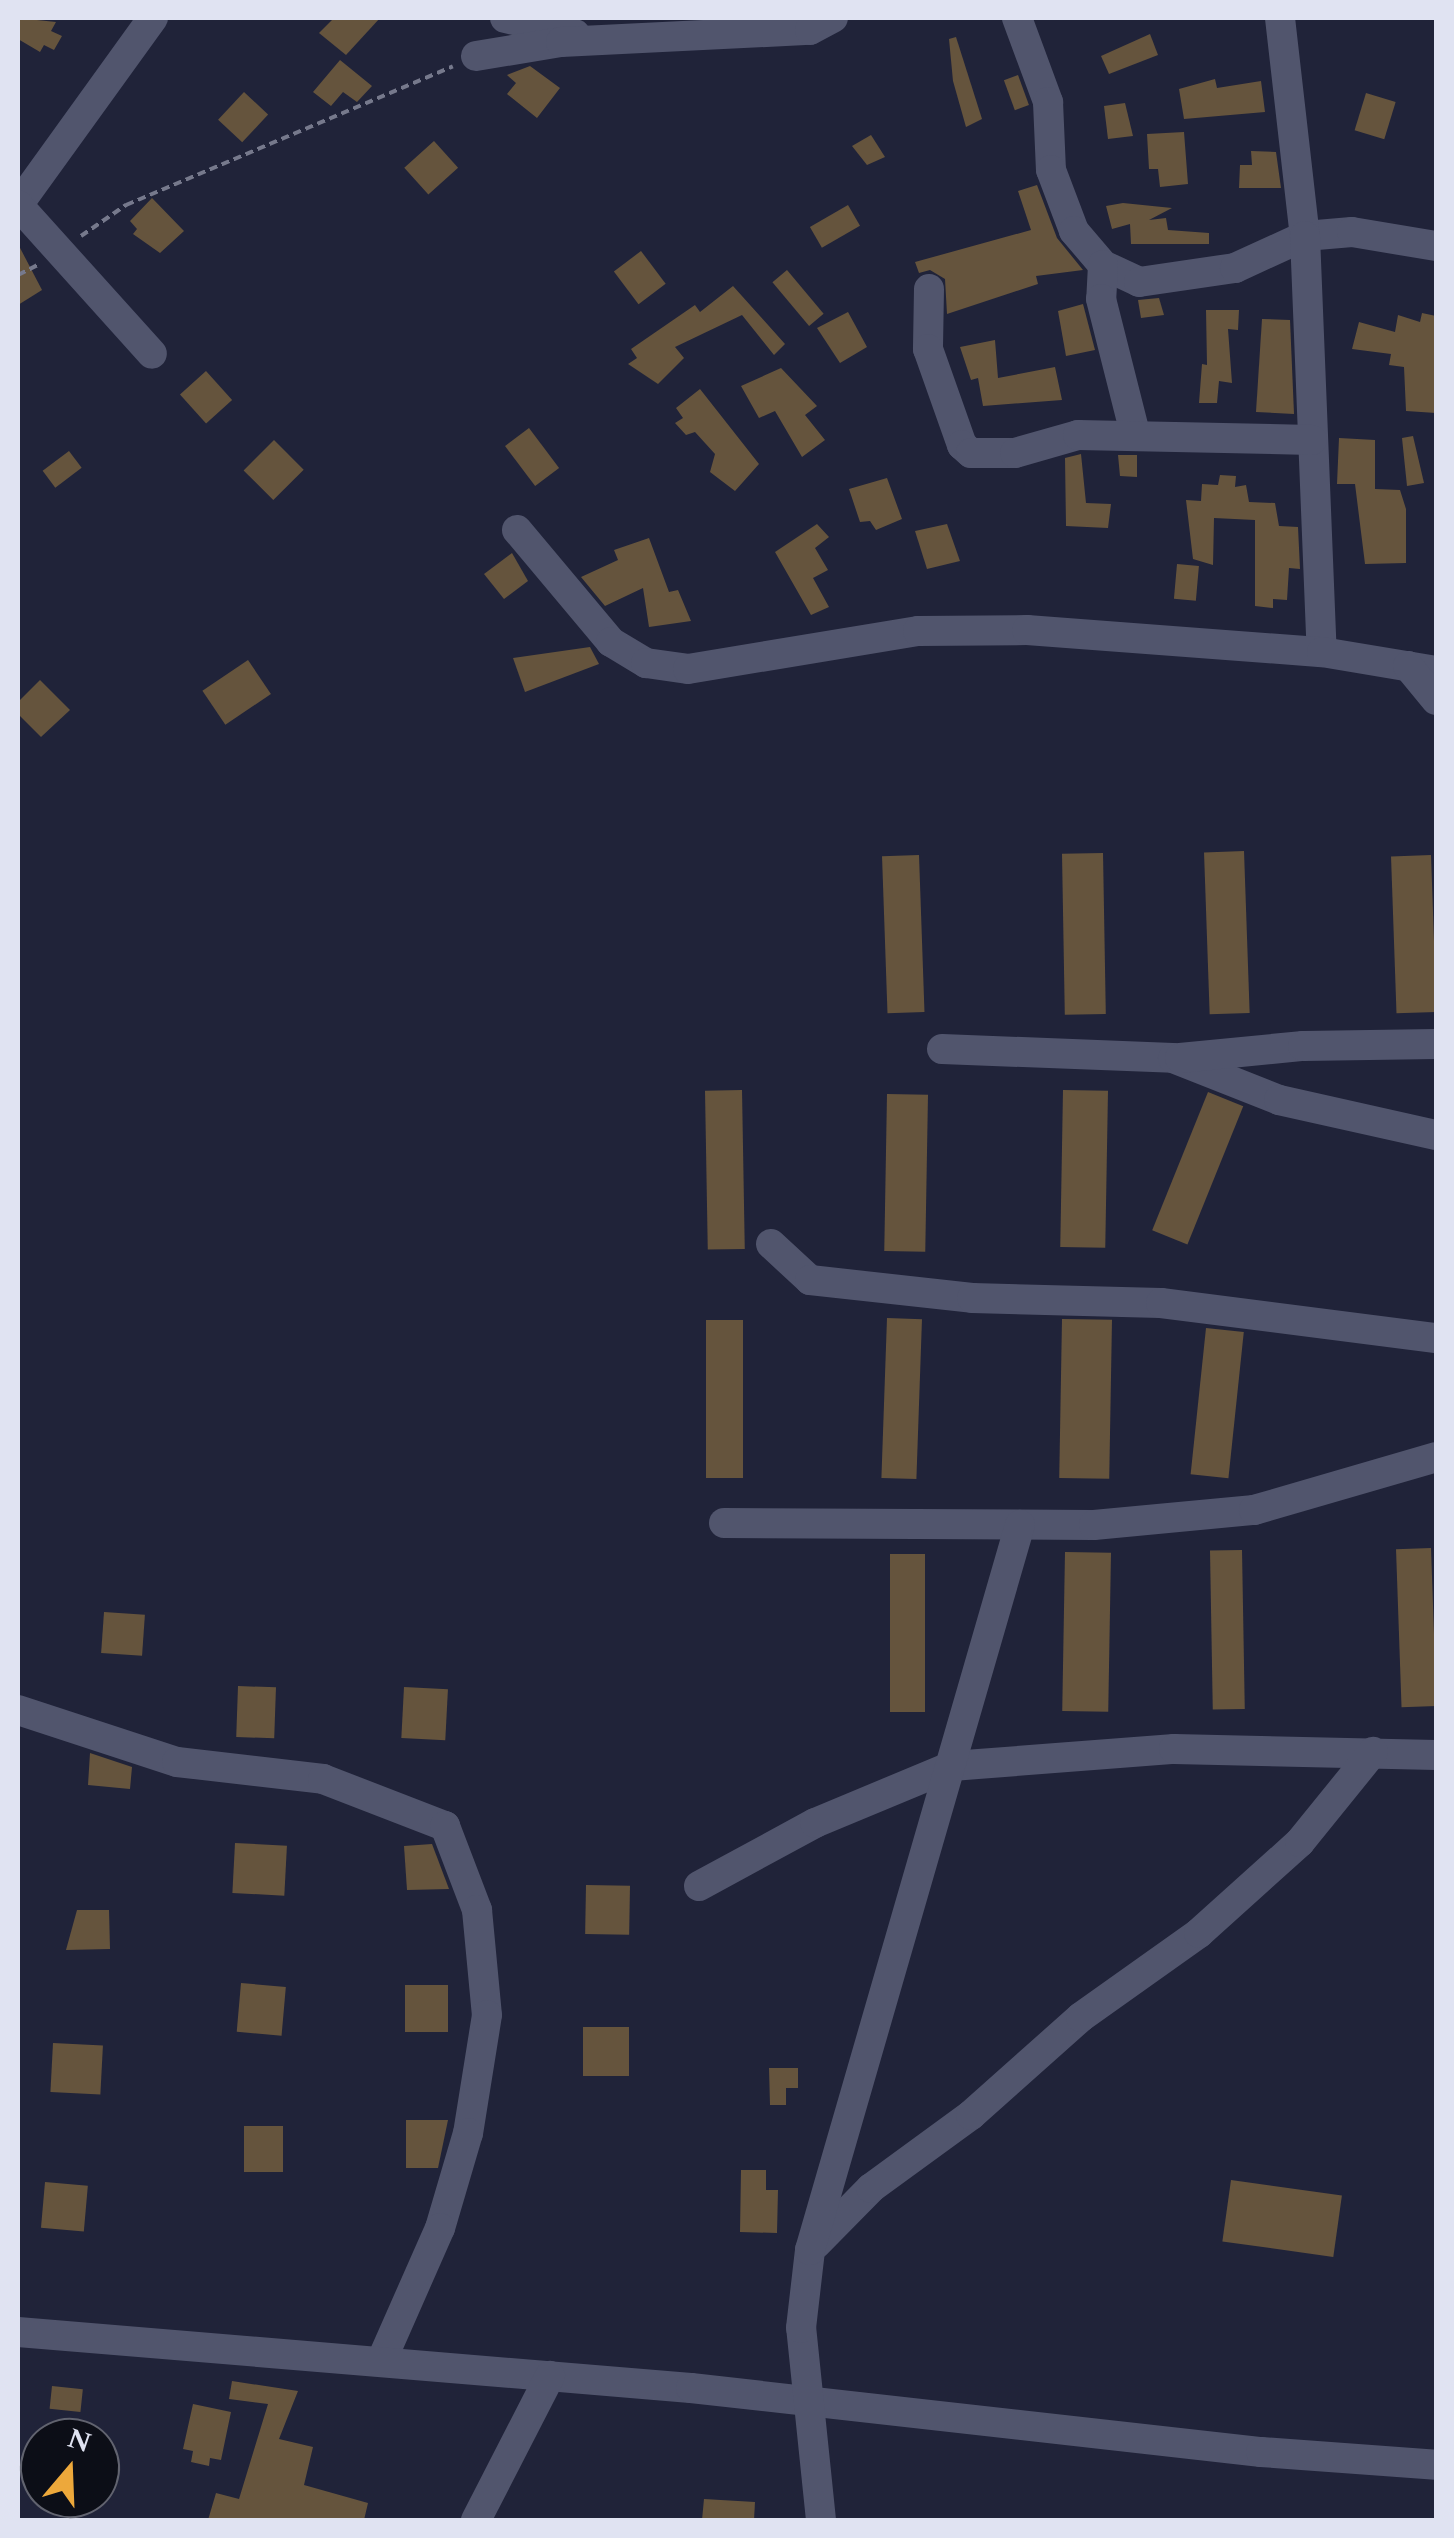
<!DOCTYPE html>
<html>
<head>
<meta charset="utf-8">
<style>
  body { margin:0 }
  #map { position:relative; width:1454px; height:2538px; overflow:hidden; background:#202339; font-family:Spectral,serif }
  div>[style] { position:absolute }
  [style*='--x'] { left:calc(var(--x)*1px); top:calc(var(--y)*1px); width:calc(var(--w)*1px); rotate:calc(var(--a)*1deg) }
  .building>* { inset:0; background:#65543d; transform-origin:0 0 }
  .path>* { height:4px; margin-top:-2px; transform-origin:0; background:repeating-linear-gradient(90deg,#76798c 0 8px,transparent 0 13px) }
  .minor>* { height:30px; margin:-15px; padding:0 15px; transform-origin:15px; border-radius:15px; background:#51556d }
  span { translate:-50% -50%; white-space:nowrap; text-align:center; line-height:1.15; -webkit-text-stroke:8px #0c0e17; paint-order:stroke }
  .frame { position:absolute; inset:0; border:20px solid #e0e3f2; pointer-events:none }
  .north { position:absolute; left:20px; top:2418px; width:100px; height:100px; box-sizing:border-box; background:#0c0e17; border:2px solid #61636f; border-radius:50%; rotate:19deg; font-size:28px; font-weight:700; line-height:40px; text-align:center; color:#e0e3f2 }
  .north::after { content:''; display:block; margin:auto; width:35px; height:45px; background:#eda83b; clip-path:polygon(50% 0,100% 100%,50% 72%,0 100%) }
</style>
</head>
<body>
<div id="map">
  <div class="building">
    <div style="clip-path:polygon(18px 18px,56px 22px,51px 31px,62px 36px,54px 50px,44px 45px,40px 52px,18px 39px)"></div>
    <div style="clip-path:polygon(334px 18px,380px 18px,346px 55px,319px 33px)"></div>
    <div style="clip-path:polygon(1150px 34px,1158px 55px,1109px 74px,1101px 56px)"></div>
    <div style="clip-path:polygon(956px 37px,982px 119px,966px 127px,953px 81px,949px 39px)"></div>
    <div style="clip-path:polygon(340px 60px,372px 86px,357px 102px,343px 92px,331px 106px,313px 92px)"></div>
    <div style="clip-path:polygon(530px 66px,560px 88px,537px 118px,507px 94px,516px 83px,507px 75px)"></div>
    <div style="left:1018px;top:75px;width:32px;height:15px;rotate:70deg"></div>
    <div style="clip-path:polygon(1215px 79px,1217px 88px,1261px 81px,1265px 112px,1184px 119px,1179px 89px)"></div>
    <div style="left:244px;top:92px;width:33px;height:38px;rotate:43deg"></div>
    <div style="left:1366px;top:93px;width:31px;height:39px;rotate:17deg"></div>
    <div style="clip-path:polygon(1125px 103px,1133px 136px,1108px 139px,1104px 106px)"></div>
    <div style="clip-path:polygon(1184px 132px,1188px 184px,1160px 187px,1158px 169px,1149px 169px,1147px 134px)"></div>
    <div style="clip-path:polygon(871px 135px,885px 157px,867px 165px,852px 146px)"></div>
    <div style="left:434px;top:141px;width:36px;height:40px;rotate:48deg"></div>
    <div style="clip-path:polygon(1251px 151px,1276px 152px,1281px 188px,1239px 188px,1240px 165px,1252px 165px)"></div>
    <div style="clip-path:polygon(1037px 185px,1057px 238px,1083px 270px,1036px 276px,1038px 284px,947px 314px,945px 279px,930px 270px,919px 273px,915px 262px,1031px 230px,1018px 191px)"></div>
    <div style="clip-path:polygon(152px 198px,184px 231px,160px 253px,133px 234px,137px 229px,130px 221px)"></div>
    <div style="clip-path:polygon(1123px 203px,1172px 208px,1149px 220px,1166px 218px,1168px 230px,1209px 233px,1209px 244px,1131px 244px,1130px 224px,1112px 229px,1106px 206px)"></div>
    <div style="left:848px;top:205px;width:24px;height:44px;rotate:60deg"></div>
    <div style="clip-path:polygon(18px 244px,42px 290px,18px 305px)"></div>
    <div style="left:641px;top:251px;width:41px;height:34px;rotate:53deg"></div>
    <div style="left:787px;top:270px;width:57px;height:19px;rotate:50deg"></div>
    <div style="clip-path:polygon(733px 286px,785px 344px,774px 355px,742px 315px,675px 347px,684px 358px,658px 384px,628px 364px,637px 358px,631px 349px,695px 305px,700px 312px)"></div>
    <div style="clip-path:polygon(1159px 298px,1164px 315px,1141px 318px,1138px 300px)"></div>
    <div style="clip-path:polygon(1083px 304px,1095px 350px,1066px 356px,1058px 311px)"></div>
    <div style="clip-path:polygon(1206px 310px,1239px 310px,1238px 330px,1228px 329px,1232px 383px,1219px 381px,1217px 403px,1199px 403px,1202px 364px,1207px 365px)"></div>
    <div style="clip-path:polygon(848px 312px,867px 347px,840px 363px,817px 328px)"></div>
    <div style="clip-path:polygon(1422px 313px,1436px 316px,1436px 413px,1406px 411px,1404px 367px,1389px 365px,1391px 354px,1352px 349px,1359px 322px,1395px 332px,1398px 315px,1420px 322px)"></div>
    <div style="clip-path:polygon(1262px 319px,1290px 320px,1294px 414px,1256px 412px)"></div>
    <div style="clip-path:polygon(995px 340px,998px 378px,1055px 367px,1062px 400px,983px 406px,978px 378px,971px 380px,960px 347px)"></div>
    <div style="clip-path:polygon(781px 368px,817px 406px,805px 415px,825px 440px,802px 457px,775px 411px,759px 418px,741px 386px)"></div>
    <div style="left:206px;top:371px;width:39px;height:35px;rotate:48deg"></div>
    <div style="clip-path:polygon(700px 389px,759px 464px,735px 491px,710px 472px,715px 454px,695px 432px,686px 435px,675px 423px,683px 418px,676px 408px)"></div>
    <div style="left:529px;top:428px;width:50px;height:30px;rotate:53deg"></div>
    <div style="clip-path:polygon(1413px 436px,1424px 483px,1407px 486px,1402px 438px)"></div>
    <div style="clip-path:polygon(1339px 438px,1375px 440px,1375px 489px,1400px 490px,1406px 509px,1406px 563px,1365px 564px,1355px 484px,1337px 484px)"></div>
    <div style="left:274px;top:440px;width:42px;height:43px;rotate:45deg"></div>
    <div style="left:69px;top:451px;width:21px;height:33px;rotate:53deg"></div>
    <div style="clip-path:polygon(1081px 454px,1086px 503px,1111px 504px,1108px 528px,1066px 526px,1065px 458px)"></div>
    <div style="clip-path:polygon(1118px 455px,1137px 455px,1137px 477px,1120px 476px)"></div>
    <div style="clip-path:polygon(1220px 475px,1236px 476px,1235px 487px,1246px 485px,1249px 502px,1275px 503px,1279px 526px,1298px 527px,1300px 569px,1289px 568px,1287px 600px,1273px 599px,1273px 608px,1255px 606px,1255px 520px,1214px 518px,1213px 565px,1193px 559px,1186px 500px,1201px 501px,1202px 484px,1218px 485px)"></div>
    <div style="clip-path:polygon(887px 478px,902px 519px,876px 530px,870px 521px,860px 522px,849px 489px)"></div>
    <div style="clip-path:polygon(817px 524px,829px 537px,815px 548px,828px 570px,813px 578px,829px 607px,811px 615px,775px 552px)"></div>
    <div style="clip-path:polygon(947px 524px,960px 561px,927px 569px,915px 531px)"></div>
    <div style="clip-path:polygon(649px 538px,669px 592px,678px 590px,691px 621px,649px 627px,643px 588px,605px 606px,581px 577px,618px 560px,614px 550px)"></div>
    <div style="clip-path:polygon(512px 553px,528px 581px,504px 599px,484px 574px)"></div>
    <div style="left:1177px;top:564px;width:22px;height:35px;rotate:5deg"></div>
    <div style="clip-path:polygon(590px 647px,599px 664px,525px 692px,513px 658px)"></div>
    <div style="left:248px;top:660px;width:41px;height:55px;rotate:56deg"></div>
    <div style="clip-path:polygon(40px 680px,70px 710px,41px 737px,18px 714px,18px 702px)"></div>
    <div style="left:1244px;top:851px;width:162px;height:40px;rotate:88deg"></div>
    <div style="left:1103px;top:853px;width:161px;height:41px;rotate:89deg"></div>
    <div style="left:919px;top:855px;width:157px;height:37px;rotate:88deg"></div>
    <div style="left:1431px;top:855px;width:157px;height:40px;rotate:88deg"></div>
    <div style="left:742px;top:1090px;width:159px;height:37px;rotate:89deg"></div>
    <div style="left:1063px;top:1090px;width:45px;height:157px;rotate:1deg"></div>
    <div style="left:1208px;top:1092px;width:38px;height:149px;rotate:22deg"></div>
    <div style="left:887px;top:1094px;width:41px;height:157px;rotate:1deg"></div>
    <div style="left:887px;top:1318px;width:35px;height:160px;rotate:2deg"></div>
    <div style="left:1062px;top:1319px;width:50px;height:159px;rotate:1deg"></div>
    <div style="left:706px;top:1320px;width:37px;height:158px"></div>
    <div style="left:1206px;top:1328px;width:38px;height:147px;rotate:6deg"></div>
    <div style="left:1431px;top:1548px;width:158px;height:35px;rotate:88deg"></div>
    <div style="left:1242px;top:1550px;width:159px;height:32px;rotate:89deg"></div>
    <div style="left:1065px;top:1552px;width:46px;height:159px;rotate:1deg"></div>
    <div style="left:890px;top:1554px;width:35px;height:158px"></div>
    <div style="left:104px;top:1612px;width:41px;height:41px;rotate:4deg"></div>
    <div style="left:238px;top:1686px;width:38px;height:51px;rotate:2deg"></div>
    <div style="left:404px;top:1687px;width:44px;height:51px;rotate:3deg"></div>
    <div style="clip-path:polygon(90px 1753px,132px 1767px,130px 1789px,88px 1785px)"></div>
    <div style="left:235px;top:1843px;width:52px;height:50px;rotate:3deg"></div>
    <div style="clip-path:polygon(432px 1844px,449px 1889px,407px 1890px,404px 1846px)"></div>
    <div style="left:586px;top:1885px;width:44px;height:49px;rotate:1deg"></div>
    <div style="clip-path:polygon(77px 1910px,109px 1910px,110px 1949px,66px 1950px)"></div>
    <div style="left:241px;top:1983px;width:45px;height:49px;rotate:5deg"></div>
    <div style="left:405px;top:1985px;width:43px;height:47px"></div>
    <div style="left:583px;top:2027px;width:46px;height:49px"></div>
    <div style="left:53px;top:2043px;width:50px;height:49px;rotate:3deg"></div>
    <div style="clip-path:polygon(769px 2068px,798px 2068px,798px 2088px,786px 2088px,786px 2105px,770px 2105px)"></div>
    <div style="clip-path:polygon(406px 2120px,448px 2120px,438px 2168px,406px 2168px)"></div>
    <div style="left:244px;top:2126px;width:39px;height:46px"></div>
    <div style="clip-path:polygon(741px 2170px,766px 2170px,766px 2190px,778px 2190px,777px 2233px,740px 2232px)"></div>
    <div style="left:1231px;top:2180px;width:112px;height:62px;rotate:8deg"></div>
    <div style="left:45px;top:2182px;width:43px;height:46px;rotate:5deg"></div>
    <div style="clip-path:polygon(232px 2381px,298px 2391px,279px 2439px,313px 2447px,304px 2485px,368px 2503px,364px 2520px,208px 2520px,216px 2493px,239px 2499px,268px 2404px,229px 2399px)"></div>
    <div style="left:52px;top:2386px;width:31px;height:23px;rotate:6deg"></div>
    <div style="clip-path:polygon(193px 2404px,231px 2412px,221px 2460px,210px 2458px,209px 2466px,191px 2462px,193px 2451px,183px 2449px)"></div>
    <div style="clip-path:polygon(704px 2499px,755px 2502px,754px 2520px,702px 2520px)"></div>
  </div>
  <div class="path">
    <div style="--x:81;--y:236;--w:55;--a:-34.6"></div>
    <div style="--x:126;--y:205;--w:355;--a:-23"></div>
    <div style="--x:18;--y:275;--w:25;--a:-27"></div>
  </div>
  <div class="minor">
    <div style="--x:505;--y:18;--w:72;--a:12.9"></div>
    <div style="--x:1017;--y:18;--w:90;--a:69.7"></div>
    <div style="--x:1048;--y:102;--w:68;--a:87.5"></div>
    <div style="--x:1051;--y:170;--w:65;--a:69.3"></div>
    <div style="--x:1074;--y:231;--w:45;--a:49.5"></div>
    <div style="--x:1103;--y:265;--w:40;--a:25"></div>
    <div style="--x:1139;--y:282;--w:97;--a:-8.3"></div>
    <div style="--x:1235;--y:268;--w:77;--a:-24.6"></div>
    <div style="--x:1305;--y:236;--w:47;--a:-4.9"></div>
    <div style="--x:1352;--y:232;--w:85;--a:9.5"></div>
    <div style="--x:1280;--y:18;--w:219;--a:83.5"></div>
    <div style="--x:1305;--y:236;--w:416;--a:87.7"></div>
    <div style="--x:476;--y:56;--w:86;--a:-9.4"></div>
    <div style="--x:561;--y:42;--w:249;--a:-2.8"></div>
    <div style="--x:810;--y:30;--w:26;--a:-28"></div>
    <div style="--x:18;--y:205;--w:231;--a:-54.2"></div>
    <div style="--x:18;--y:205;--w:200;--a:48"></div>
    <div style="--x:1103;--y:265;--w:34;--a:93"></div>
    <div style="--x:1101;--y:299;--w:138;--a:75.8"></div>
    <div style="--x:929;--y:289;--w:60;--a:91"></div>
    <div style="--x:928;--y:349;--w:102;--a:70.5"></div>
    <div style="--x:962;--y:445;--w:12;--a:42"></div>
    <div style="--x:971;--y:453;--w:44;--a:0"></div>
    <div style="--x:1015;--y:453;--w:66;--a:-15.9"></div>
    <div style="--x:1078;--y:435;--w:234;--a:1.2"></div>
    <div style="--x:517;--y:530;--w:146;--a:50"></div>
    <div style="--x:611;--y:642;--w:41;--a:31"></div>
    <div style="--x:646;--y:663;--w:42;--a:8.1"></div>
    <div style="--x:688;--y:669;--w:233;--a:-9.4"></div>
    <div style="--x:918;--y:631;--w:109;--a:-0.5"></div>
    <div style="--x:1027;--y:630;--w:296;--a:4.3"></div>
    <div style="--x:1322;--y:652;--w:116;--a:9.5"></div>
    <div style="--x:1408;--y:666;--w:44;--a:50.5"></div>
    <div style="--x:942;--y:1049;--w:231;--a:2.2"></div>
    <div style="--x:1173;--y:1058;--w:114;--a:21.6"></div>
    <div style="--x:1279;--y:1100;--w:161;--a:12.6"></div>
    <div style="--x:1180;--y:1058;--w:124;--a:-5.6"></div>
    <div style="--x:1303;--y:1046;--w:133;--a:-0.9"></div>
    <div style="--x:771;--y:1244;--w:53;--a:42.7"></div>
    <div style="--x:810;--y:1280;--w:163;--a:6.3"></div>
    <div style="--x:972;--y:1298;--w:189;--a:1.5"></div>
    <div style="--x:1161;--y:1303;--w:277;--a:7.3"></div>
    <div style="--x:724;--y:1523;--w:370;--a:0.3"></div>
    <div style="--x:1094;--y:1525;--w:161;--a:-5.4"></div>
    <div style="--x:1254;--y:1510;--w:190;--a:-16.2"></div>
    <div style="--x:18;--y:1710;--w:167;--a:18.1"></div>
    <div style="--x:177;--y:1762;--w:147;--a:6.6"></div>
    <div style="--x:323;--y:1779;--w:131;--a:21.1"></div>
    <div style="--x:445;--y:1826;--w:90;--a:69.1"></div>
    <div style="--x:477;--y:1910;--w:105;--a:84.6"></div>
    <div style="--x:487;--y:2015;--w:120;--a:99.1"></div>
    <div style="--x:468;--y:2133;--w:99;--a:106.4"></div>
    <div style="--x:440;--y:2228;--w:146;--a:113.8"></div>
    <div style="--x:699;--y:1886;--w:132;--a:-28.5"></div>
    <div style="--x:815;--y:1823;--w:148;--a:-22.6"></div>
    <div style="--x:952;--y:1766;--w:223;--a:-4.4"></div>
    <div style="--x:1174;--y:1749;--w:262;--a:1.3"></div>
    <div style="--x:816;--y:2244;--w:78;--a:-45.5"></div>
    <div style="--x:871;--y:2188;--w:124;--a:-36.1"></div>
    <div style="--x:971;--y:2115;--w:147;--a:-41.7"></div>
    <div style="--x:1081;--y:2017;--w:145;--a:-35.4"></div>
    <div style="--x:1199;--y:1933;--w:136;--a:-42"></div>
    <div style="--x:1300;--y:1842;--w:116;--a:-51"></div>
    <div style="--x:18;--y:2332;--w:675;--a:4.76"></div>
    <div style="--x:691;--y:2388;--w:574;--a:6.41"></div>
    <div style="--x:1261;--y:2452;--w:175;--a:4.2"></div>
    <div style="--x:476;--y:2520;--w:162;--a:-62.8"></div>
    <div style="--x:821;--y:2520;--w:193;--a:-95.9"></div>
    <div style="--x:801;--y:2328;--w:79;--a:-83.4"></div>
    <div style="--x:810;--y:2250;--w:755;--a:-73.85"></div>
  </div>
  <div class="frame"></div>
  <div class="north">N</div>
</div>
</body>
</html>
